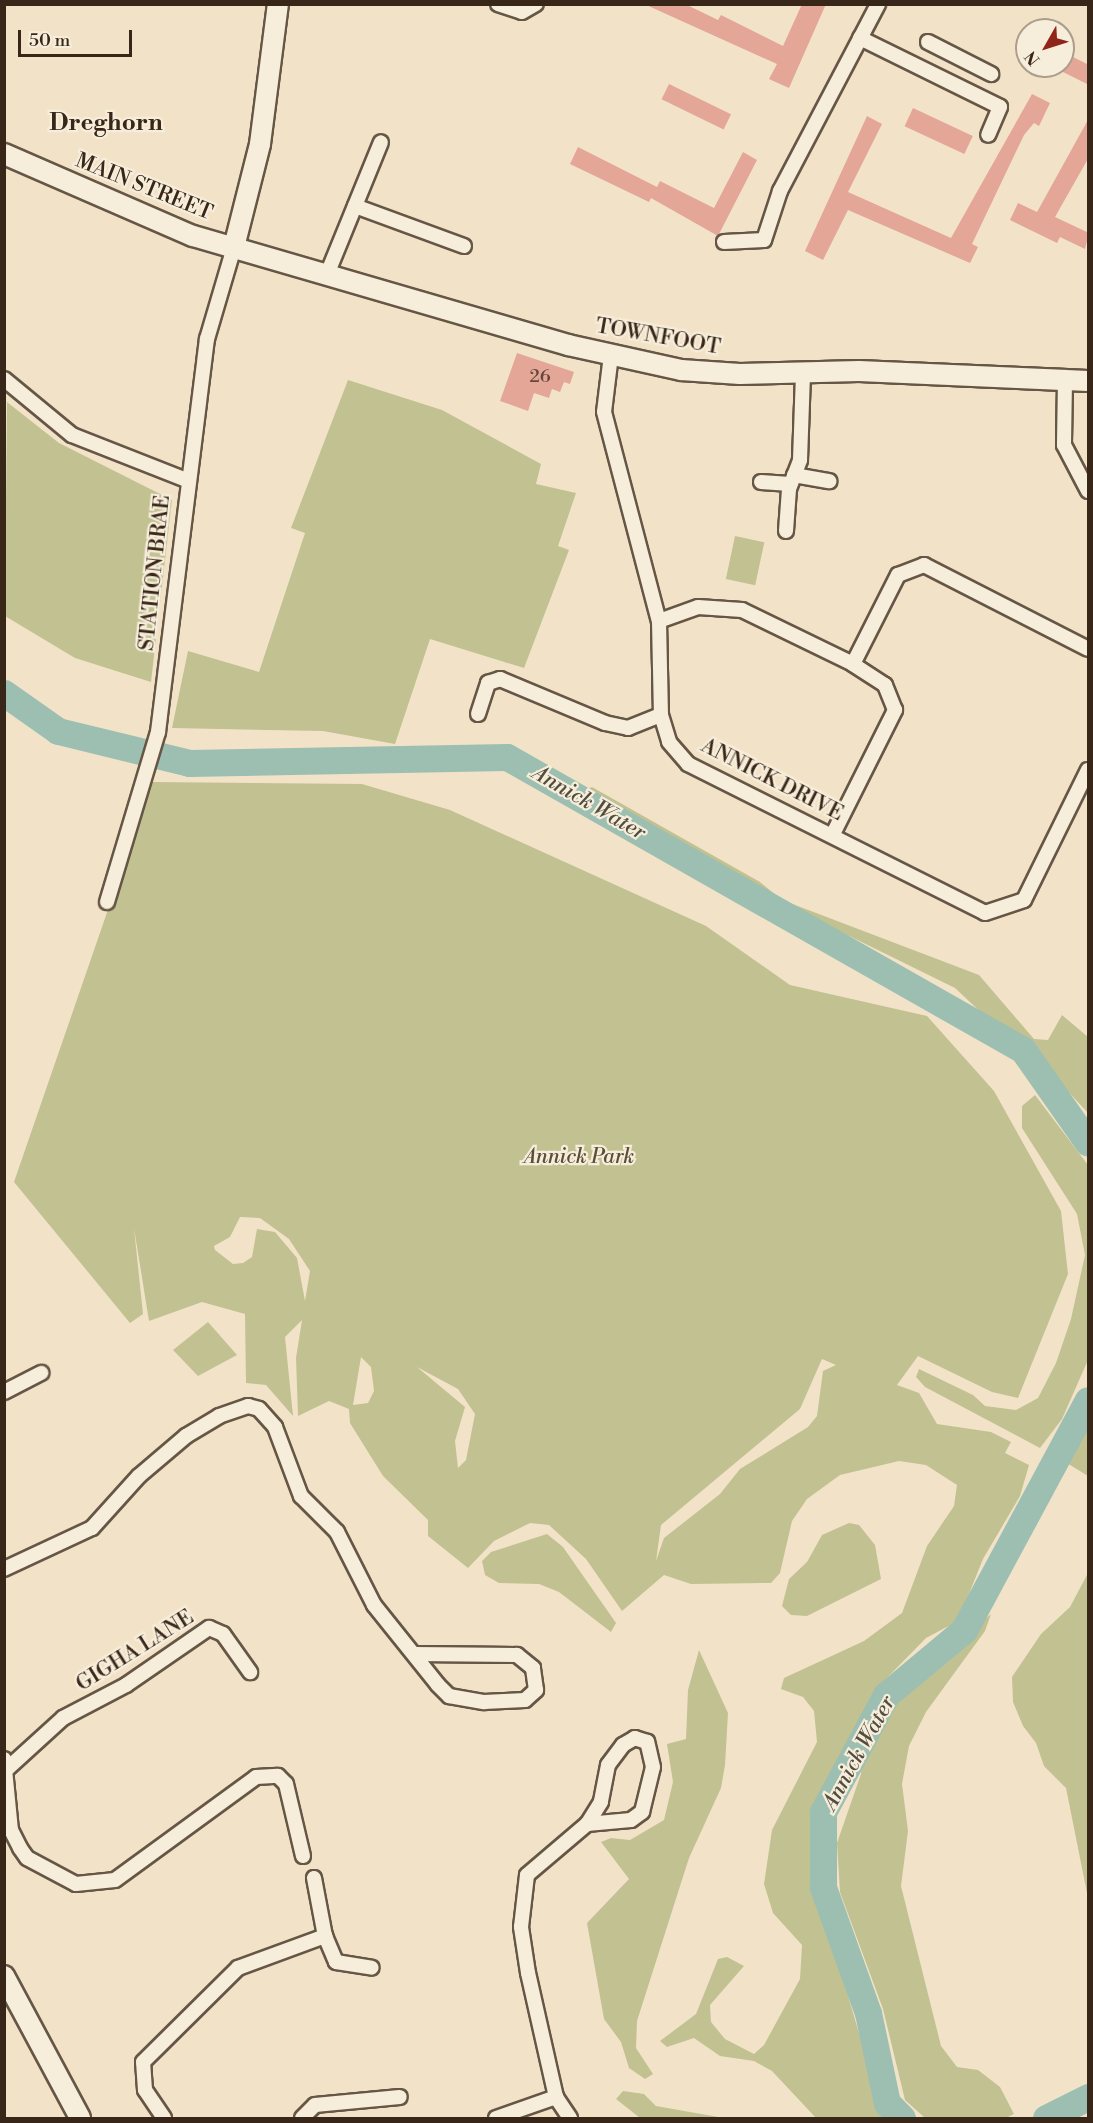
<!DOCTYPE html>
<html>
<head>
<meta charset="utf-8">
<style>
  body { margin:0 }
  #map { position:relative; width:1093px; height:2123px; overflow:hidden; background:#f2e3c8; font-family:"Libre Bodoni",serif }
  div>[style] { position:absolute }
  [style*='--x'] { left:calc(var(--x)*1px); top:calc(var(--y)*1px); width:calc(var(--w)*1px); rotate:calc(var(--a)*1deg) }
  .green>* { inset:0; background:#c2c191; transform-origin:0 0 }
  .river>* { height:27px; margin:-13.5px; padding:0 13.5px; transform-origin:13.5px; border-radius:13.5px; background:#9cbfb1 }
  .building>* { inset:0; background:#e3a697; transform-origin:0 0 }
  .roads { filter:drop-shadow(2px 0 #665645) drop-shadow(-2px 0 #665645) drop-shadow(0 2px #665645) drop-shadow(0 -2px #665645) }
  .street>* { height:14px; margin:-7px; padding:0 7px; transform-origin:7px; border-radius:7px; background:#f7eddb }
  .secondary>* { height:20px; margin:-10px; padding:0 10px; transform-origin:10px; border-radius:10px; background:#f7eddb }
  span { translate:-50% -50%; white-space:nowrap; text-align:center; line-height:1.15; -webkit-text-stroke:4.5px #f7eddb; paint-order:stroke }
  .number-label { font-size:18px; color:#634738 }
  .number-label span { -webkit-text-stroke-width:0 }
  .street-label { font-size:21px; color:#382719 }
  .park-label { font-size:21px; color:#5a4e37; font-style:italic }
  .water-label { font-size:22px; color:#514d3f; font-style:italic }
  .quarter-label { font-size:24px; color:#382719; font-weight:700 }
  .frame { position:absolute; inset:0; border:6px solid #382719; pointer-events:none }
  .north { position:absolute; left:1015px; top:18px; width:60px; height:60px; box-sizing:border-box; background:#f7eddb; border:2px solid #ab9e8d; border-radius:50%; rotate:231deg; font-size:16px; font-weight:700; line-height:24px; text-align:center; color:#382719 }
  .north::after { content:''; display:block; margin:auto; width:21px; height:27px; background:#8f2418; clip-path:polygon(50% 0,100% 100%,50% 72%,0 100%) }
  .scale { position:absolute; left:18px; top:30px; width:114px; height:27px; box-sizing:border-box; border:3px solid #382719; border-top:0; padding-left:8px; font-size:18px; line-height:21px; white-space:nowrap; color:#382719; -webkit-text-stroke:4px #f7eddb; paint-order:stroke }
</style>
</head>
<body>
<div id="map">
  <div class="green">
    <div style="clip-path:polygon(348px 380px,442px 410px,541px 464px,536px 484px,576px 493px,558px 546px,569px 550px,524px 668px,430px 639px,395px 744px,323px 731px,172px 728px,188px 651px,259px 672px,305px 533px,291px 528px)"></div>
    <div style="clip-path:polygon(7px 402px,59px 443px,172px 500px,151px 682px,75px 658px,5px 616px)"></div>
    <div style="left:735px;top:536px;width:30px;height:44px;rotate:12deg"></div>
    <div style="clip-path:polygon(evenodd,152px 782px,362px 784px,450px 810px,706px 926px,790px 985px,927px 1016px,994px 1091px,1061px 1211px,1068px 1274px,1018px 1398px,992px 1392px,918px 1356px,897px 1385px,919px 1393px,937px 1424px,991px 1432px,1011px 1442px,1005px 1453px,1029px 1465px,1020px 1496px,983px 1559px,958px 1621px,926px 1638px,879px 1686px,819px 1797px,810px 1845px,818px 1894px,884px 2118px,816px 2118px,772px 2071px,754px 2061px,720px 2056px,694px 2038px,667px 2047px,660px 2041px,696px 2014px,718px 1959px,727px 1957px,744px 1966px,710px 2005px,711px 2022px,725px 2039px,754px 2054px,764px 2045px,800px 1979px,802px 1945px,773px 1913px,764px 1884px,772px 1830px,817px 1742px,814px 1711px,803px 1697px,781px 1689px,784px 1678px,864px 1641px,902px 1613px,927px 1546px,954px 1506px,957px 1485px,926px 1465px,899px 1461px,840px 1475px,807px 1499px,792px 1521px,780px 1573px,771px 1583px,691px 1584px,664px 1575px,622px 1611px,586px 1559px,549px 1525px,530px 1523px,494px 1541px,468px 1568px,428px 1536px,428px 1520px,383px 1476px,350px 1423px,349px 1409px,329px 1401px,298px 1416px,296px 1358px,302px 1320px,285px 1337px,293px 1416px,266px 1385px,246px 1383px,245px 1314px,202px 1302px,149px 1321px,134px 1228px,143px 1314px,130px 1323px,14px 1182px,152px 782px,240px 1217px,260px 1218px,289px 1239px,310px 1271px,305px 1301px,297px 1258px,275px 1232px,257px 1229px,252px 1257px,243px 1263px,233px 1264px,215px 1250px,214px 1246px,230px 1237px,240px 1217px,152px 782px,361px 1357px,371px 1367px,374px 1391px,368px 1403px,353px 1405px,361px 1357px,152px 782px,822px 1359px,836px 1365px,823px 1371px,817px 1416px,808px 1427px,740px 1469px,720px 1494px,664px 1538px,656px 1561px,661px 1525px,800px 1409px,822px 1359px,152px 782px,417px 1367px,458px 1389px,475px 1414px,466px 1460px,458px 1468px,455px 1441px,465px 1407px,417px 1367px)"></div>
    <div style="clip-path:polygon(592px 787px,760px 882px,782px 900px,979px 975px,1034px 1039px,1048px 1040px,1062px 1015px,1088px 1037px,1088px 1113px,1040px 1061px,1035px 1066px,1038px 1059px,1019px 1048px,955px 988px,829px 926px,759px 900px,636px 830px,607px 819px,597px 808px,566px 799px)"></div>
    <div style="clip-path:polygon(1035px 1095px,1088px 1165px,1088px 1360px,1062px 1419px,1040px 1448px,925px 1387px,916px 1377px,919px 1369px,973px 1395px,985px 1406px,1016px 1410px,1038px 1398px,1056px 1363px,1071px 1319px,1085px 1255px,1077px 1214px,1022px 1128px,1022px 1106px)"></div>
    <div style="clip-path:polygon(208px 1322px,237px 1355px,198px 1376px,173px 1350px)"></div>
    <div style="clip-path:polygon(1088px 1416px,1088px 1476px,1062px 1460px)"></div>
    <div style="clip-path:polygon(849px 1523px,859px 1525px,875px 1545px,881px 1579px,807px 1616px,791px 1615px,782px 1606px,789px 1579px,807px 1562px,822px 1535px)"></div>
    <div style="clip-path:polygon(547px 1534px,563px 1547px,616px 1623px,611px 1632px,559px 1592px,539px 1584px,499px 1583px,485px 1575px,482px 1561px,491px 1552px)"></div>
    <div style="clip-path:polygon(1088px 1573px,1088px 1898px,1066px 1788px,1044px 1766px,1036px 1743px,1023px 1726px,1013px 1702px,1012px 1677px,1041px 1634px,1070px 1607px)"></div>
    <div style="clip-path:polygon(991px 1614px,985px 1631px,926px 1712px,909px 1746px,902px 1784px,908px 1831px,901px 1886px,941px 2046px,957px 2067px,978px 2070px,1000px 2087px,1014px 2114px,1006px 2118px,925px 2118px,905px 2100px,883px 2009px,840px 1892px,837px 1843px,861px 1774px,862px 1752px,907px 1689px)"></div>
    <div style="clip-path:polygon(699px 1650px,728px 1713px,725px 1765px,721px 1788px,689px 1858px,637px 2021px,636px 2048px,653px 2074px,645px 2079px,629px 2068px,621px 2042px,604px 2019px,587px 1923px,629px 1879px,601px 1842px,611px 1838px,630px 1840px,664px 1820px,673px 1782px,667px 1744px,686px 1739px,688px 1690px)"></div>
    <div style="clip-path:polygon(623px 2091px,644px 2094px,656px 2106px,724px 2118px,640px 2118px,616px 2099px)"></div>
  </div>
  <div class="river">
    <div style="--x:4;--y:693;--w:66;--a:35.1"></div>
    <div style="--x:58;--y:731;--w:135;--a:13.7"></div>
    <div style="--x:189;--y:763;--w:318;--a:-1.1"></div>
    <div style="--x:507;--y:757;--w:593;--a:29.59"></div>
    <div style="--x:1023;--y:1050;--w:113;--a:55"></div>
    <div style="--x:902;--y:2118;--w:21;--a:-135"></div>
    <div style="--x:887;--y:2103;--w:92;--a:-101.9"></div>
    <div style="--x:868;--y:2013;--w:134;--a:-109.7"></div>
    <div style="--x:823;--y:1887;--w:75;--a:-90"></div>
    <div style="--x:823;--y:1812;--w:133;--a:-61.7"></div>
    <div style="--x:886;--y:1695;--w:102;--a:-39.8"></div>
    <div style="--x:964;--y:1630;--w:261;--a:-61.7"></div>
    <div style="--x:1046;--y:2118;--w:47;--a:-26.6"></div>
  </div>
  <div class="building">
    <div style="clip-path:polygon(644px 4px,685px 4px,718px 20px,721px 15px,783px 46px,802px 4px,826px 4px,789px 88px,769px 79px,777px 64px)"></div>
    <div style="clip-path:polygon(1063px 52px,1087px 64px,1089px 85px,1063px 72px)"></div>
    <div style="left:669px;top:84px;width:69px;height:17px;rotate:26deg"></div>
    <div style="clip-path:polygon(1032px 94px,1050px 103px,1039px 126px,1034px 123px,1024px 135px,972px 244px,978px 247px,970px 263px,848px 210px,823px 260px,805px 251px,867px 116px,882px 124px,848px 192px,951px 238px)"></div>
    <div style="left:913px;top:108px;width:66px;height:20px;rotate:25deg"></div>
    <div style="clip-path:polygon(1089px 118px,1089px 157px,1055px 217px,1089px 233px,1085px 249px,1060px 237px,1057px 243px,1010px 220px,1018px 203px,1037px 212px)"></div>
    <div style="clip-path:polygon(578px 147px,657px 187px,660px 181px,714px 208px,743px 152px,757px 160px,718px 236px,651px 198px,649px 202px,570px 164px)"></div>
    <div style="clip-path:polygon(517px 353px,574px 372px,570px 384px,564px 382px,560px 392px,552px 389px,549px 398px,534px 393px,528px 411px,500px 401px)"></div>
  </div>
  <div class="roads">
    <div class="street">
      <div style="--x:498;--y:4;--w:25;--a:18"></div>
      <div style="--x:522;--y:12;--w:16;--a:-30"></div>
      <div style="--x:860;--y:38;--w:156;--a:26.2"></div>
      <div style="--x:1000;--y:107;--w:30;--a:113"></div>
      <div style="--x:928;--y:42;--w:71;--a:26.9"></div>
      <div style="--x:355;--y:206;--w:116;--a:20.2"></div>
      <div style="--x:724;--y:242;--w:40;--a:-2.9"></div>
      <div style="--x:764;--y:240;--w:52;--a:-71.9"></div>
      <div style="--x:780;--y:191;--w:211;--a:-62.3"></div>
      <div style="--x:328;--y:272;--w:140;--a:-67.8"></div>
      <div style="--x:611;--y:355;--w:57;--a:97"></div>
      <div style="--x:604;--y:412;--w:216;--a:75.3"></div>
      <div style="--x:659;--y:621;--w:94;--a:88.8"></div>
      <div style="--x:661;--y:715;--w:28;--a:73"></div>
      <div style="--x:669;--y:742;--w:29;--a:49"></div>
      <div style="--x:688;--y:764;--w:332;--a:26.6"></div>
      <div style="--x:985;--y:913;--w:41;--a:-18.4"></div>
      <div style="--x:1024;--y:900;--w:145;--a:-63.8"></div>
      <div style="--x:4;--y:379;--w:88;--a:39.5"></div>
      <div style="--x:72;--y:435;--w:123;--a:21.5"></div>
      <div style="--x:1065;--y:380;--w:65;--a:90.9"></div>
      <div style="--x:1064;--y:445;--w:52;--a:62.4"></div>
      <div style="--x:794;--y:475;--w:36;--a:10"></div>
      <div style="--x:761;--y:482;--w:29;--a:4"></div>
      <div style="--x:786;--y:531;--w:42;--a:-85.9"></div>
      <div style="--x:789;--y:489;--w:31;--a:-69"></div>
      <div style="--x:800;--y:460;--w:88;--a:-88"></div>
      <div style="--x:659;--y:621;--w:41;--a:-19.7"></div>
      <div style="--x:698;--y:607;--w:44;--a:3.9"></div>
      <div style="--x:742;--y:610;--w:123;--a:25.9"></div>
      <div style="--x:853;--y:664;--w:100;--a:-63.2"></div>
      <div style="--x:898;--y:575;--w:28;--a:-21"></div>
      <div style="--x:924;--y:565;--w:184;--a:27.1"></div>
      <div style="--x:478;--y:714;--w:33;--a:-72"></div>
      <div style="--x:488;--y:683;--w:13;--a:-18"></div>
      <div style="--x:500;--y:679;--w:114;--a:22.7"></div>
      <div style="--x:605;--y:723;--w:24;--a:12"></div>
      <div style="--x:628;--y:728;--w:35;--a:-22"></div>
      <div style="--x:833;--y:834;--w:139;--a:-63.4"></div>
      <div style="--x:895;--y:710;--w:27;--a:-112"></div>
      <div style="--x:885;--y:685;--w:38;--a:-147"></div>
      <div style="--x:107;--y:902;--w:177;--a:-73.3"></div>
      <div style="--x:158;--y:732;--w:396;--a:-82.9"></div>
      <div style="--x:207;--y:339;--w:96;--a:-73.6"></div>
      <div style="--x:4;--y:1392;--w:42;--a:-27.2"></div>
      <div style="--x:4;--y:1569;--w:97;--a:-25"></div>
      <div style="--x:92;--y:1528;--w:70;--a:-47.9"></div>
      <div style="--x:139;--y:1476;--w:62;--a:-40.4"></div>
      <div style="--x:186;--y:1436;--w:39;--a:-31"></div>
      <div style="--x:219;--y:1416;--w:31;--a:-19"></div>
      <div style="--x:248;--y:1406;--w:11;--a:15"></div>
      <div style="--x:259;--y:1409;--w:24;--a:48"></div>
      <div style="--x:275;--y:1427;--w:74;--a:69.4"></div>
      <div style="--x:301;--y:1496;--w:51;--a:45"></div>
      <div style="--x:337;--y:1532;--w:82;--a:63.1"></div>
      <div style="--x:374;--y:1605;--w:102;--a:51.3"></div>
      <div style="--x:438;--y:1685;--w:16;--a:45"></div>
      <div style="--x:449;--y:1696;--w:36;--a:10"></div>
      <div style="--x:484;--y:1702;--w:41;--a:-2.8"></div>
      <div style="--x:525;--y:1700;--w:15;--a:-42"></div>
      <div style="--x:536;--y:1690;--w:22;--a:-98"></div>
      <div style="--x:533;--y:1668;--w:21;--a:-141"></div>
      <div style="--x:517;--y:1655;--w:103;--a:-179.4"></div>
      <div style="--x:4;--y:1759;--w:71;--a:84.4"></div>
      <div style="--x:11;--y:1830;--w:20;--a:63"></div>
      <div style="--x:20;--y:1848;--w:12;--a:55"></div>
      <div style="--x:27;--y:1858;--w:55;--a:28"></div>
      <div style="--x:76;--y:1884;--w:39;--a:-6"></div>
      <div style="--x:115;--y:1880;--w:175;--a:-36.1"></div>
      <div style="--x:256;--y:1777;--w:22;--a:-3"></div>
      <div style="--x:278;--y:1776;--w:11;--a:45"></div>
      <div style="--x:286;--y:1784;--w:74;--a:76.7"></div>
      <div style="--x:7;--y:1769;--w:76;--a:-42.3"></div>
      <div style="--x:63;--y:1718;--w:71;--a:-27.6"></div>
      <div style="--x:126;--y:1685;--w:101;--a:-34.5"></div>
      <div style="--x:209;--y:1628;--w:15;--a:23"></div>
      <div style="--x:223;--y:1634;--w:47;--a:54.6"></div>
      <div style="--x:314;--y:1878;--w:59;--a:79.3"></div>
      <div style="--x:325;--y:1936;--w:28;--a:67"></div>
      <div style="--x:336;--y:1962;--w:36;--a:9"></div>
      <div style="--x:164;--y:2118;--w:34;--a:-124"></div>
      <div style="--x:145;--y:2090;--w:28;--a:-94"></div>
      <div style="--x:143;--y:2062;--w:134;--a:-44.7"></div>
      <div style="--x:238;--y:1968;--w:93;--a:-20.2"></div>
      <div style="--x:302;--y:2118;--w:18;--a:-45"></div>
      <div style="--x:315;--y:2105;--w:85;--a:-5.4"></div>
      <div style="--x:496;--y:2118;--w:64;--a:-19.3"></div>
      <div style="--x:570;--y:2118;--w:25;--a:-124"></div>
      <div style="--x:556;--y:2097;--w:127;--a:-102.7"></div>
      <div style="--x:528;--y:1973;--w:47;--a:-98.7"></div>
      <div style="--x:521;--y:1927;--w:52;--a:-83.4"></div>
      <div style="--x:527;--y:1875;--w:79;--a:-40.4"></div>
      <div style="--x:587;--y:1824;--w:44;--a:-5.2"></div>
      <div style="--x:631;--y:1820;--w:14;--a:-36"></div>
      <div style="--x:642;--y:1812;--w:46;--a:-76.3"></div>
      <div style="--x:653;--y:1767;--w:26;--a:-103"></div>
      <div style="--x:647;--y:1742;--w:13;--a:-162"></div>
      <div style="--x:635;--y:1738;--w:14;--a:150"></div>
      <div style="--x:623;--y:1745;--w:25;--a:127"></div>
      <div style="--x:608;--y:1765;--w:38;--a:101"></div>
      <div style="--x:601;--y:1802;--w:26;--a:122"></div>
    </div>
    <div class="secondary">
      <div style="--x:4;--y:154;--w:206;--a:23.5"></div>
      <div style="--x:193;--y:236;--w:391;--a:16.2"></div>
      <div style="--x:568;--y:345;--w:116;--a:12.5"></div>
      <div style="--x:681;--y:370;--w:59;--a:3.9"></div>
      <div style="--x:740;--y:374;--w:119;--a:-1.4"></div>
      <div style="--x:859;--y:371;--w:229;--a:2.5"></div>
      <div style="--x:234;--y:247;--w:106;--a:-75.8"></div>
      <div style="--x:260;--y:144;--w:141;--a:-82.7"></div>
      <div style="--x:4;--y:1976;--w:161;--a:61.8"></div>
    </div>
  </div>
  <div class="number-label">
    <span style="left:540px;top:377px">26</span>
  </div>
  <div class="street-label">
    <span style="left:144px;top:187px;rotate:22deg">MAIN STREET</span>
    <span style="left:658px;top:337px;rotate:10deg">TOWNFOOT</span>
    <span style="left:155px;top:573px;rotate:-84deg">STATION BRAE</span>
    <span style="left:772px;top:780px;rotate:27deg">ANNICK DRIVE</span>
    <span style="left:135px;top:1651px;rotate:-32deg">GIGHA LANE</span>
  </div>
  <div class="park-label">
    <span style="left:579px;top:1157px">Annick Park</span>
  </div>
  <div class="water-label">
    <span style="left:589px;top:803px;rotate:30deg">Annick Water</span>
    <span style="left:859px;top:1753px;rotate:-61deg">Annick Water</span>
  </div>
  <div class="quarter-label">
    <span style="left:106px;top:124px">Dreghorn</span>
  </div>
  <div class="frame"></div>
  <div class="north">N</div>
  <div class="scale">50 m</div>
</div>
</body>
</html>
